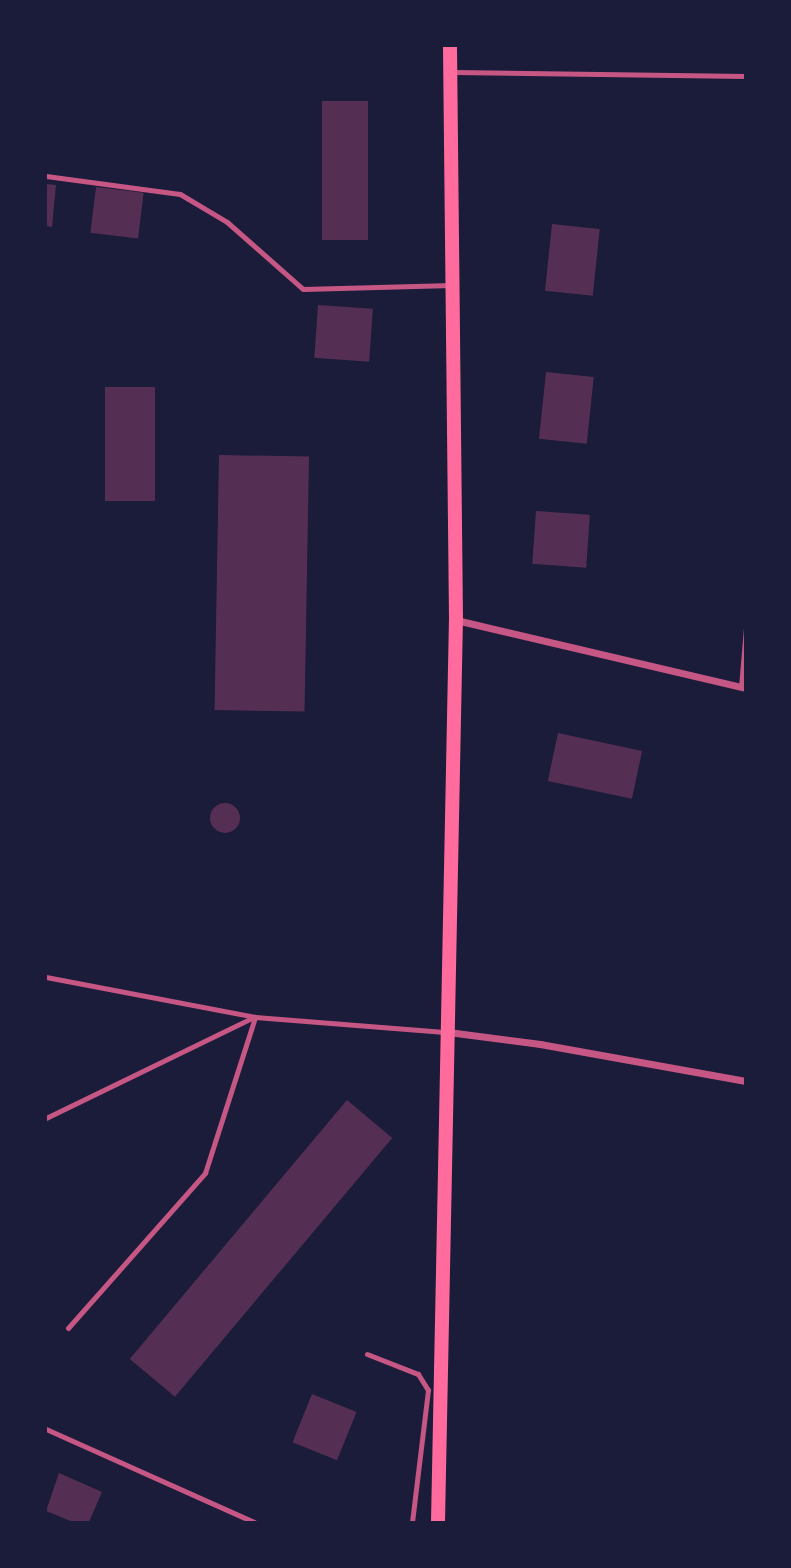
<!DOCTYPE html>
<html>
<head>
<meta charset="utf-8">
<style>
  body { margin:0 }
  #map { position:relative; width:791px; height:1568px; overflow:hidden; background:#1b1b3a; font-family:"Crimson Pro",serif }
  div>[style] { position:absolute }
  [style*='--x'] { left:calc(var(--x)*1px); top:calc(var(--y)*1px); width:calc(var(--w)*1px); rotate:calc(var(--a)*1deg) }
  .building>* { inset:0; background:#542f53; transform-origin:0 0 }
  .round { border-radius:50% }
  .service>* { height:5px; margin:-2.5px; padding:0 2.5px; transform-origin:2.5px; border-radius:2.5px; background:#c65784 }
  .minor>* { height:7px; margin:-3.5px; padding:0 3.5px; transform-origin:3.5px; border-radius:3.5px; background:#c65784 }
  .secondary>* { height:14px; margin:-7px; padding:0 7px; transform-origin:7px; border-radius:7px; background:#ff6b9d }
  span { translate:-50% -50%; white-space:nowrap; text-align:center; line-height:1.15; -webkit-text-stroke:5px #1b1b3a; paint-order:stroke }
  .frame { position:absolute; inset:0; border:47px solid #1b1b3a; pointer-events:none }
</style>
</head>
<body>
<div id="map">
  <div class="building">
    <div style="left:322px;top:101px;width:46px;height:139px"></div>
    <div style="clip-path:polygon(46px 184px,56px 185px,52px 227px,46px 226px)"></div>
    <div style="left:96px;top:187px;width:48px;height:46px;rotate:7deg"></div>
    <div style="left:552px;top:224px;width:48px;height:67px;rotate:6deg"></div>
    <div style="left:318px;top:305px;width:55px;height:53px;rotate:4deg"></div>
    <div style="left:546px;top:372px;width:48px;height:67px;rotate:6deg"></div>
    <div style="left:105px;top:387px;width:50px;height:114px"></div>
    <div style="left:219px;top:455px;width:90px;height:255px;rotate:1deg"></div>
    <div style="left:536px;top:511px;width:54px;height:53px;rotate:4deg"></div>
    <div style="left:558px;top:733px;width:86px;height:49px;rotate:12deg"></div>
    <div class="round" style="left:210px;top:803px;width:30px;height:30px"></div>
    <div style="left:347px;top:1100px;width:59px;height:338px;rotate:40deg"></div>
    <div style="left:312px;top:1394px;width:48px;height:52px;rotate:22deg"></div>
    <div style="clip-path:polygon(59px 1473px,102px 1492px,89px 1522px,73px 1522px,46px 1511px)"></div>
  </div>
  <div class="service">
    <div style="--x:453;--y:72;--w:293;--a:0.8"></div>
    <div style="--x:46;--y:176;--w:135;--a:7.7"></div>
    <div style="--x:180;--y:194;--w:55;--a:30.8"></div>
    <div style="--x:227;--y:222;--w:101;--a:41.4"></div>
    <div style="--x:303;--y:289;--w:149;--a:-1.5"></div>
    <div style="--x:741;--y:687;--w:60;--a:-85.2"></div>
    <div style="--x:46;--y:977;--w:213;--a:10.8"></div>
    <div style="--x:255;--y:1017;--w:190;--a:4.5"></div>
    <div style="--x:46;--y:1118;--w:231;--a:-25.9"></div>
    <div style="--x:68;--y:1328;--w:207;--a:-48.5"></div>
    <div style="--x:205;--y:1173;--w:164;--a:-72.2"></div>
    <div style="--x:367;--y:1354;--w:55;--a:21.4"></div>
    <div style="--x:418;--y:1374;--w:19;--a:58"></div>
    <div style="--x:428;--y:1390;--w:133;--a:96.9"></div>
    <div style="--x:46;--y:1429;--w:228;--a:24.1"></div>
  </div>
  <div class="minor">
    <div style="--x:456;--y:620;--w:298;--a:13.2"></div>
    <div style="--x:448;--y:1032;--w:93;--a:7.4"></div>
    <div style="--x:540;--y:1044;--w:209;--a:10.2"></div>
  </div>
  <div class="secondary">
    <div style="--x:438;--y:1522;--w:902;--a:-88.86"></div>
    <div style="--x:456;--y:620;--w:574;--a:-90.6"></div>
  </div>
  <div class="frame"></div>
</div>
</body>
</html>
